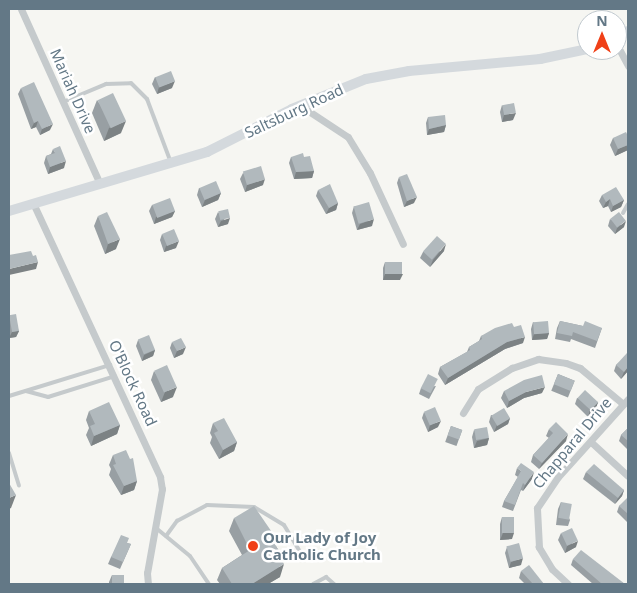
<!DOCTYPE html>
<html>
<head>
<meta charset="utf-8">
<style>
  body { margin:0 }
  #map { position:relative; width:637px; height:593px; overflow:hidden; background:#f6f6f2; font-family:"Noto Sans",sans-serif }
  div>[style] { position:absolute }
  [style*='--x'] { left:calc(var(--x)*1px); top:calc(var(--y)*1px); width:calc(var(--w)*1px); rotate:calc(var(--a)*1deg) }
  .service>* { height:4px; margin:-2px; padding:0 2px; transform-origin:2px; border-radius:2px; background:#c5cacc }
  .minor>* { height:7px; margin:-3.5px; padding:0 3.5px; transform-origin:3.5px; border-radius:3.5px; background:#c5cacc }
  .secondary>* { height:10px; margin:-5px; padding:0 5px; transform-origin:5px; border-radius:5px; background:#d4d9dd }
  .wall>* { inset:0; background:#989fa3; transform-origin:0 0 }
  .shaded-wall>* { inset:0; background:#7c8284 }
  .building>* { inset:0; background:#b1b9bd; transform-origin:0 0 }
  .dots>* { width:14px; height:14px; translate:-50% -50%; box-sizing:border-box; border:2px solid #fff; border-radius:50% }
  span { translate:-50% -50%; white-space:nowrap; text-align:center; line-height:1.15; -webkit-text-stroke:5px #fff; paint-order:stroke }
  .street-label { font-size:15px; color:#637886 }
  .poi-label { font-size:15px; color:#637886; font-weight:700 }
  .left { translate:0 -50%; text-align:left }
  .frame { position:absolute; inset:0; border:10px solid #637886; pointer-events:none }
  .north { position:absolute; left:577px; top:10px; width:50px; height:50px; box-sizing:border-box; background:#fff; border:1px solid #c1c9cf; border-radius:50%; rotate:0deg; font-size:14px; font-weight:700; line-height:20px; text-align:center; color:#637886 }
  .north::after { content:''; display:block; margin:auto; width:18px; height:22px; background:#f04018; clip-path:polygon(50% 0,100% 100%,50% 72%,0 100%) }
</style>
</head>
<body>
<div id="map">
  <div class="service">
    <div style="--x:63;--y:102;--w:47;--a:-22.7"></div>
    <div style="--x:106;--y:84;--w:25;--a:-2"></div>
    <div style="--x:131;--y:83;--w:23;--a:45"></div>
    <div style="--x:147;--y:99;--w:68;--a:69.4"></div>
    <div style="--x:623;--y:213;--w:10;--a:-61"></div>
    <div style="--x:26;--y:391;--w:23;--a:15"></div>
    <div style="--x:48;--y:397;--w:70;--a:-17.4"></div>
    <div style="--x:9;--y:396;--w:106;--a:-17.1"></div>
    <div style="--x:9;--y:453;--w:34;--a:73"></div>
    <div style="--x:156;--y:528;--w:44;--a:39.5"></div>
    <div style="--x:190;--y:556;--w:34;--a:56"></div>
    <div style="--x:166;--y:536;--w:19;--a:-54"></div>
    <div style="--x:177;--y:521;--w:34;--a:-28"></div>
    <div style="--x:207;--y:505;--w:47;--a:2.4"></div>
    <div style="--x:254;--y:507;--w:35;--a:31"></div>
    <div style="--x:284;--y:525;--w:39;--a:59"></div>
    <div style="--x:313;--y:584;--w:15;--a:-28"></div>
    <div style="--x:326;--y:577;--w:11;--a:41"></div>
  </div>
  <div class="minor">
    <div style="--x:21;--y:9;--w:192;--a:65.7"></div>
    <div style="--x:617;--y:45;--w:24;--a:62"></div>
    <div style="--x:301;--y:106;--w:56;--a:33.4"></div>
    <div style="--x:348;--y:137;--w:42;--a:58.6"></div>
    <div style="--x:370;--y:173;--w:78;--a:65.1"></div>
    <div style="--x:33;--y:203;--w:302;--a:65.1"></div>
    <div style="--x:160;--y:477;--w:12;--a:81"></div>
    <div style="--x:162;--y:489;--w:85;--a:100.1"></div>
    <div style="--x:147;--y:573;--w:11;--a:85"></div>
    <div style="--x:463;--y:413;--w:28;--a:-58"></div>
    <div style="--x:478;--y:389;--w:40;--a:-32"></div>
    <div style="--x:512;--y:368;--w:28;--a:-19"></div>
    <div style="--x:538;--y:359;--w:28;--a:8"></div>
    <div style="--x:566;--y:363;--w:15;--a:20"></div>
    <div style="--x:580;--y:368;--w:56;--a:39.9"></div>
    <div style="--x:591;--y:442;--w:50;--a:42.6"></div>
    <div style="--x:568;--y:584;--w:22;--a:-137"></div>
    <div style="--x:552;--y:569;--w:26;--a:-121"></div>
    <div style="--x:539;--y:547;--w:39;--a:-93"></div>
    <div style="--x:537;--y:508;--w:37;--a:-56"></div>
    <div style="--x:558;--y:477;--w:105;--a:-48.1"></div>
  </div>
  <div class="secondary">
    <div style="--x:617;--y:38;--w:13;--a:-32"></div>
    <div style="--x:9;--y:211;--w:207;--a:-16.6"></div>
    <div style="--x:207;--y:152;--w:95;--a:-26.8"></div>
    <div style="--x:292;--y:109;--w:80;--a:-22.1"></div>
    <div style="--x:366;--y:79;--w:44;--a:-10.5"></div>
    <div style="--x:409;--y:71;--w:132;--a:-5.2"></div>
    <div style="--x:540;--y:59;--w:48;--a:-12"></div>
  </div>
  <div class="wall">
    <div style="clip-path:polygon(155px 77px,172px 88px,157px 94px,152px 84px)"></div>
    <div style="clip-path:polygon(21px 88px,50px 130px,40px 135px,36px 127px,31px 129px,18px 94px)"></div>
    <div style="clip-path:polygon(97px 100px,121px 133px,104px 141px,92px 113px)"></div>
    <div style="clip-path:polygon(502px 105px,513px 120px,502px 122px,500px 112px)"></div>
    <div style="clip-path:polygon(428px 117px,446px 125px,444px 132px,427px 135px,426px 123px)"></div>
    <div style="clip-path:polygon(628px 136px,628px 150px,615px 156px,610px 145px,613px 138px)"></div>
    <div style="clip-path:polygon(53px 149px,64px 168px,48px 174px,44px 163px,46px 156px,51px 154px)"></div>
    <div style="clip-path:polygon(291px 157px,304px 157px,314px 171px,312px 178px,294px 179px,289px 163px)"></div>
    <div style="clip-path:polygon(243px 173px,263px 185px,245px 192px,240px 179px)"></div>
    <div style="clip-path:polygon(399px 177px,414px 203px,404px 207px,397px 183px)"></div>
    <div style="clip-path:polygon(199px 188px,221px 193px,218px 200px,202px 207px,197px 195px)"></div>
    <div style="clip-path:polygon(318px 190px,338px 203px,336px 210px,326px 214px,316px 196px)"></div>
    <div style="clip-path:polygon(602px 195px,624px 200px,621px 207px,611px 212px,608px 206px,603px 208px,599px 201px)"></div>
    <div style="clip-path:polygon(152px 205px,175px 211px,172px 217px,154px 224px,149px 211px)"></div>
    <div style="clip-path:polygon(354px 206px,372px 226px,357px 230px,352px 213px)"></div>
    <div style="clip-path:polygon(218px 212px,228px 224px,218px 227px,215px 219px)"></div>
    <div style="clip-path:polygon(98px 216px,116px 249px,105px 254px,94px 226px)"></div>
    <div style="clip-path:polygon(610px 219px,624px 227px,615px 234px,608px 226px)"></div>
    <div style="clip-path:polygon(162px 234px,176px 248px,164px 252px,160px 240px)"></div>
    <div style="clip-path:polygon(444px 251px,430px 267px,420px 258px,423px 252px)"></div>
    <div style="clip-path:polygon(385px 262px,400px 280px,383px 280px,383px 268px)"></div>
    <div style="clip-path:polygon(9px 315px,19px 331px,16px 337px,9px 338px)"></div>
    <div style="clip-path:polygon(560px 321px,583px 326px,602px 328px,595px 348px,571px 339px,570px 342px,555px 339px,557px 328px)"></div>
    <div style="clip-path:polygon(533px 322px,549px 333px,547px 339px,532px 340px,531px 329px)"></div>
    <div style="clip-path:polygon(514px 327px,523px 343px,505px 349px,445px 385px,438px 374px,440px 367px,467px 352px,469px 347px,479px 341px,481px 336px)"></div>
    <div style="clip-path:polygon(138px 340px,155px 350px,153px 356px,142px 361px,136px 346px)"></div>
    <div style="clip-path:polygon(172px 342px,183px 354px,174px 358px,170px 348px)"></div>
    <div style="clip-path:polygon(628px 355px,628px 371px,621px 379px,614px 371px,616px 365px)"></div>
    <div style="clip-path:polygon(154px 371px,173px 397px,161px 402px,151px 380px)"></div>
    <div style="left:558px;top:374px;width:18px;height:18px;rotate:22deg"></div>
    <div style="clip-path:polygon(436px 386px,429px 399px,419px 394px,421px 388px)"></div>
    <div style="clip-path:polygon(504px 391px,542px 393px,524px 398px,507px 408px,501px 398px)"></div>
    <div style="clip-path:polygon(577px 398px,598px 402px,596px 409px,588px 417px,575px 404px)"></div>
    <div style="clip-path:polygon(89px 411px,120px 425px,117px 434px,91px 446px,86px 435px,89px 428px,86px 420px)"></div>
    <div style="clip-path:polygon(424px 412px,438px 427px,428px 432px,422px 418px)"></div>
    <div style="clip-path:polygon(491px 415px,510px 418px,508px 424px,494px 432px,489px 422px)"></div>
    <div style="clip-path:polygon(213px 423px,237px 442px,234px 451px,219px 459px,210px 443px,212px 437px,210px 433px)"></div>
    <div style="left:451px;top:426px;width:12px;height:17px;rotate:20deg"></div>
    <div style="clip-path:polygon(628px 428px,628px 450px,619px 441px,621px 435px)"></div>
    <div style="clip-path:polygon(549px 429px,566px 441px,539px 469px,531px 462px,533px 455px,549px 438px,546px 436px)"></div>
    <div style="clip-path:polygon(474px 430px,489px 438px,487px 445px,474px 448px,472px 437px)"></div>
    <div style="clip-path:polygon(113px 455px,137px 481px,134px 490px,121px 495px,109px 475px,111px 469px,109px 465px)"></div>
    <div style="clip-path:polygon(517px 468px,532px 479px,523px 491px,521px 490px,513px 511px,502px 507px,504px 501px,518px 477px,515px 475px)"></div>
    <div style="clip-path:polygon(586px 472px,624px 490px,622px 496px,615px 504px,583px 479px)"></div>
    <div style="clip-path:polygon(628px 500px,628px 523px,617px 512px,619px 506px)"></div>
    <div style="clip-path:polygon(561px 502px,570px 520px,568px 526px,556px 525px,558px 509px)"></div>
    <div style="clip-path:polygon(502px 517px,512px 539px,500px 540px,500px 524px)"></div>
    <div style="clip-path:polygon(234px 518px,276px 546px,279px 551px,278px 555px,280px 577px,268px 584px,220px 584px,217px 580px,222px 568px,242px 555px,229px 531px)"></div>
    <div style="clip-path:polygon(561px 533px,576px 547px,565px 553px,558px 540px)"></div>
    <div style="clip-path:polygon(127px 543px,131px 544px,120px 569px,108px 564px,111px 557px)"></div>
    <div style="clip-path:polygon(507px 547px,521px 565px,509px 568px,505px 553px)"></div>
    <div style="clip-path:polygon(573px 559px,625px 584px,593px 584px,571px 565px)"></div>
    <div style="clip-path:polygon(521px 571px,544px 584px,525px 584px,519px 578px)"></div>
    <div style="clip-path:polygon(112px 575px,125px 584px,109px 584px,109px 582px)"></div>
  </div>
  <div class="shaded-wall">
    <div style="clip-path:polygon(175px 81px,172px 88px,157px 94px,159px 87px)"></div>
    <div style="clip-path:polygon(516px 113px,513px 120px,502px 122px,504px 115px)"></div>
    <div style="clip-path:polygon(38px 121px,36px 127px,31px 129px,34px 123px)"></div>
    <div style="clip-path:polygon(126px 121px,121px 133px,104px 141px,109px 128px)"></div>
    <div style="clip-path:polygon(53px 124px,50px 130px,40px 135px,42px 129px)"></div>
    <div style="clip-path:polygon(446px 125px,444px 132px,427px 135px,429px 129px)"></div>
    <div style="clip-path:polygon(628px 145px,628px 150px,615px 156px,618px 149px)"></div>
    <div style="clip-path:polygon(66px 161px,64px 168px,48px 174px,50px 167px)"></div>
    <div style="clip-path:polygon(314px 171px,312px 178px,294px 179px,296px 172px)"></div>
    <div style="clip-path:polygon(265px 179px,263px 185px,245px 192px,247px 185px)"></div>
    <div style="clip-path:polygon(221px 193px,218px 200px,202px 207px,205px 200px)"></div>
    <div style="clip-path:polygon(417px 197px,414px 203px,404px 207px,407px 201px)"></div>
    <div style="clip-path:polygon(610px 199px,608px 206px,603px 208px,606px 202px)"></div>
    <div style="clip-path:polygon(624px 200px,621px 207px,611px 212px,613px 206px)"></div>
    <div style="clip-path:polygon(338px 203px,336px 210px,326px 214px,329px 208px)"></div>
    <div style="clip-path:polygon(175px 211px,172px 217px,154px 224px,156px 217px)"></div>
    <div style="clip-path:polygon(230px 218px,228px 224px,218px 227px,221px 221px)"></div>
    <div style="clip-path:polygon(374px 219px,372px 226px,357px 230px,360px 224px)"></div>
    <div style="clip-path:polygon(626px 221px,624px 227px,615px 234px,617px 228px)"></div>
    <div style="clip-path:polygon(120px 239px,116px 249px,105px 254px,108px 244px)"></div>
    <div style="clip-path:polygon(179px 241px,176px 248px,164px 252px,166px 246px)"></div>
    <div style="clip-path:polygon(446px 244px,444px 251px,430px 267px,433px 260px)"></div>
    <div style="clip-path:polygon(38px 262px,36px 269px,9px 275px,9px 269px)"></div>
    <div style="clip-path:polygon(385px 274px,403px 274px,400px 280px,383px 280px)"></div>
    <div style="clip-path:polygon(19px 331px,16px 337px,9px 338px,12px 332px)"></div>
    <div style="clip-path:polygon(549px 333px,547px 339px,532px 340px,534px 334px)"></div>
    <div style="clip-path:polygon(525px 337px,523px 343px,505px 349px,445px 385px,448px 378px,507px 342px)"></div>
    <div style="clip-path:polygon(186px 347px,183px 354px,174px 358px,177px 351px)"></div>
    <div style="clip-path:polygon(155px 350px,153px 356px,142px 361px,144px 355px)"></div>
    <div style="clip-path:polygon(628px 367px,628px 371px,621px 379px,624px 372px)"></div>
    <div style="clip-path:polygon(177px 387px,173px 397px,161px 402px,165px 392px)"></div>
    <div style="clip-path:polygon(545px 387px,542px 393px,524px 398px,507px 408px,509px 401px,526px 392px)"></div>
    <div style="clip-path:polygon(598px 402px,596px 409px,588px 417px,590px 410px)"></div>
    <div style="clip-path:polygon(510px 418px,508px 424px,494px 432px,497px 425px)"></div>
    <div style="clip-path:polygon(441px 421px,438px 427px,428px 432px,430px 425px)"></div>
    <div style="clip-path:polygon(120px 425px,117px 434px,91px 446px,94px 436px)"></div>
    <div style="clip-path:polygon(568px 434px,566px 441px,539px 469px,542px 463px)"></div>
    <div style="clip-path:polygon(489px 438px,487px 445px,474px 448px,477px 441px)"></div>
    <div style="clip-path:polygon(237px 442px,234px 451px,219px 459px,223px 450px)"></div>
    <div style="clip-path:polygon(534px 472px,532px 479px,523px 491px,525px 485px)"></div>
    <div style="clip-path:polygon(137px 481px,134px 490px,121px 495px,124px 486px)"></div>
    <div style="clip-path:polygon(624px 490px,622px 496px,615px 504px,618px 498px)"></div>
    <div style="clip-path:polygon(16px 495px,11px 508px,9px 509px,9px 498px)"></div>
    <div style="clip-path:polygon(503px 533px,514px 533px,512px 539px,500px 540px)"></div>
    <div style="clip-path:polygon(578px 541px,576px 547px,565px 553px,567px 546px)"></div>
    <div style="clip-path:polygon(523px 558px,521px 565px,509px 568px,511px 562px)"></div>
    <div style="clip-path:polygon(284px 564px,280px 577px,268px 584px,252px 584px)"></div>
  </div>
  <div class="building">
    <div style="left:171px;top:71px;width:11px;height:17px;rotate:68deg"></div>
    <div style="clip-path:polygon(34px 82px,53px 124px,42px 129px,38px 121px,34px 123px,21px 88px)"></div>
    <div style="left:113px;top:93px;width:31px;height:17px;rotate:65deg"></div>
    <div style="left:514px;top:103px;width:10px;height:12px;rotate:79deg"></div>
    <div style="clip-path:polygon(445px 115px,446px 125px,429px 129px,428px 117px)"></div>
    <div style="clip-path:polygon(626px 132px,628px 136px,628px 145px,618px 149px,613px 138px)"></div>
    <div style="clip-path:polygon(60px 146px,66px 161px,50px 167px,46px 156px,55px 153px,53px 149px)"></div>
    <div style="clip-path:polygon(303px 153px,304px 157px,310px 156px,314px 171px,296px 172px,291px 157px)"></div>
    <div style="left:261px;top:166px;width:14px;height:19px;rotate:73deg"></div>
    <div style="clip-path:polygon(407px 174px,417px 197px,407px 201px,399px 177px)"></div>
    <div style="left:216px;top:181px;width:13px;height:18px;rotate:67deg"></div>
    <div style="clip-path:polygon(330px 184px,338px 203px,329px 208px,318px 190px)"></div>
    <div style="clip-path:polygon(616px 187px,624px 200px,613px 206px,610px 199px,606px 202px,602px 195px)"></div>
    <div style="left:170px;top:198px;width:14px;height:19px;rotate:69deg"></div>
    <div style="left:369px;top:202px;width:18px;height:16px;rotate:74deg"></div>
    <div style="left:228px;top:209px;width:9px;height:10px;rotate:77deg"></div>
    <div style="clip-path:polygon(107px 212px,120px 239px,108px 244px,98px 216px)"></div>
    <div style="left:619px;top:212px;width:11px;height:11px;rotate:52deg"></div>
    <div style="left:174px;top:229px;width:13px;height:13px;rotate:67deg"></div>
    <div style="left:437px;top:236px;width:12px;height:21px;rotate:42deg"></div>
    <div style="clip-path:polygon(31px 251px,33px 256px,36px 255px,38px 262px,9px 269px,9px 255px)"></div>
    <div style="left:385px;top:262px;width:17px;height:12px"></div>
    <div style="left:16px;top:314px;width:17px;height:7px;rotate:80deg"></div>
    <div style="left:548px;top:321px;width:12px;height:15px;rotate:85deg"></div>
    <div style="clip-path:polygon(560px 321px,583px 326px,585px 321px,602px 328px,597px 341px,573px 332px,572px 336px,557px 333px)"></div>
    <div style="clip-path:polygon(512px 323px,514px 327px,521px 325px,525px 337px,507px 342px,448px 378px,440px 367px,470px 350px,469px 347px,482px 339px,481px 336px,495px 328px)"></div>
    <div style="left:149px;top:335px;width:16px;height:12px;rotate:68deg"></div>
    <div style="clip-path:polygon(181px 338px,186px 347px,177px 351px,172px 342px)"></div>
    <div style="clip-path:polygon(627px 353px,628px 355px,628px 367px,624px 372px,616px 365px)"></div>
    <div style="left:167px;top:365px;width:24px;height:14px;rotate:66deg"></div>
    <div style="left:428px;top:374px;width:11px;height:16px;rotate:27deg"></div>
    <div style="left:558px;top:374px;width:18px;height:11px;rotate:22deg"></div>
    <div style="clip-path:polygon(542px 375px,545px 387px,526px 392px,509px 401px,504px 391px,524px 380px)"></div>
    <div style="left:585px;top:390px;width:18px;height:11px;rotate:43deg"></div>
    <div style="clip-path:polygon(109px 402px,120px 425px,94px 436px,90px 426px,95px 424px,89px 411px)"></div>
    <div style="left:435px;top:407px;width:15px;height:12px;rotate:67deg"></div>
    <div style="left:504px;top:408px;width:12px;height:15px;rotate:59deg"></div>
    <div style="clip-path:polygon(224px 418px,237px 442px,223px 450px,214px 433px,218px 431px,213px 423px)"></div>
    <div style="clip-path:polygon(556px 422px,568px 434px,542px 463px,533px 455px,553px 433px,549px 429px)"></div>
    <div style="left:451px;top:426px;width:12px;height:10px;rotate:20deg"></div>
    <div style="left:487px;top:427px;width:11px;height:13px;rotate:80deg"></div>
    <div style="clip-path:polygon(628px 428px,628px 441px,621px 435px)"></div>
    <div style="clip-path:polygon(126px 450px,130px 459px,133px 458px,137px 481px,124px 486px,113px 465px,116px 464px,113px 455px)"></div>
    <div style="clip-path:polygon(521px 463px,534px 472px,525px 485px,523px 483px,515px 505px,504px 501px,521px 471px,517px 468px)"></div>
    <div style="clip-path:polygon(594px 464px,624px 490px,618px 498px,586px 472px)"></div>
    <div style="clip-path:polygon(9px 483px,16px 495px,9px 498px)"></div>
    <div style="clip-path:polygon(627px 498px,628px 500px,628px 514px,619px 506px)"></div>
    <div style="left:561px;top:502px;width:11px;height:16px;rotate:10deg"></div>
    <div style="clip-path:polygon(254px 506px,278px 541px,274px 543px,279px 551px,277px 553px,284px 564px,252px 584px,232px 584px,222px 568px,250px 550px,234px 518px)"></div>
    <div style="left:502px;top:517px;width:12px;height:16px"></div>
    <div style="left:572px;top:528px;width:14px;height:12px;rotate:65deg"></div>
    <div style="clip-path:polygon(121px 535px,129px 538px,127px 543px,131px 544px,123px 562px,111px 557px)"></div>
    <div style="left:519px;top:543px;width:16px;height:13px;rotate:75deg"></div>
    <div style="clip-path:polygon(581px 550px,625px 584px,602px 584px,573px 559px)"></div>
    <div style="clip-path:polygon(529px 565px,544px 584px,533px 584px,521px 571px)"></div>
    <div style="left:112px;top:575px;width:12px;height:9px"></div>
  </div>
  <div class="dots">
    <div style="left:253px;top:546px;background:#f04018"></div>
  </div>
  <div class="street-label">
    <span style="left:73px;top:91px;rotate:66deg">Mariah Drive</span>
    <span style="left:294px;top:111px;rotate:-25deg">Saltsburg Road</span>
    <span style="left:133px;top:383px;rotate:65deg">O'Block Road</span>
    <span style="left:572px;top:443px;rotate:-50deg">Chapparal Drive</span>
  </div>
  <div class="poi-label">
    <span class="left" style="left:263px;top:546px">Our Lady of Joy<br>Catholic Church</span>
  </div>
  <div class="frame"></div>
  <div class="north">N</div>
</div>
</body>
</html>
